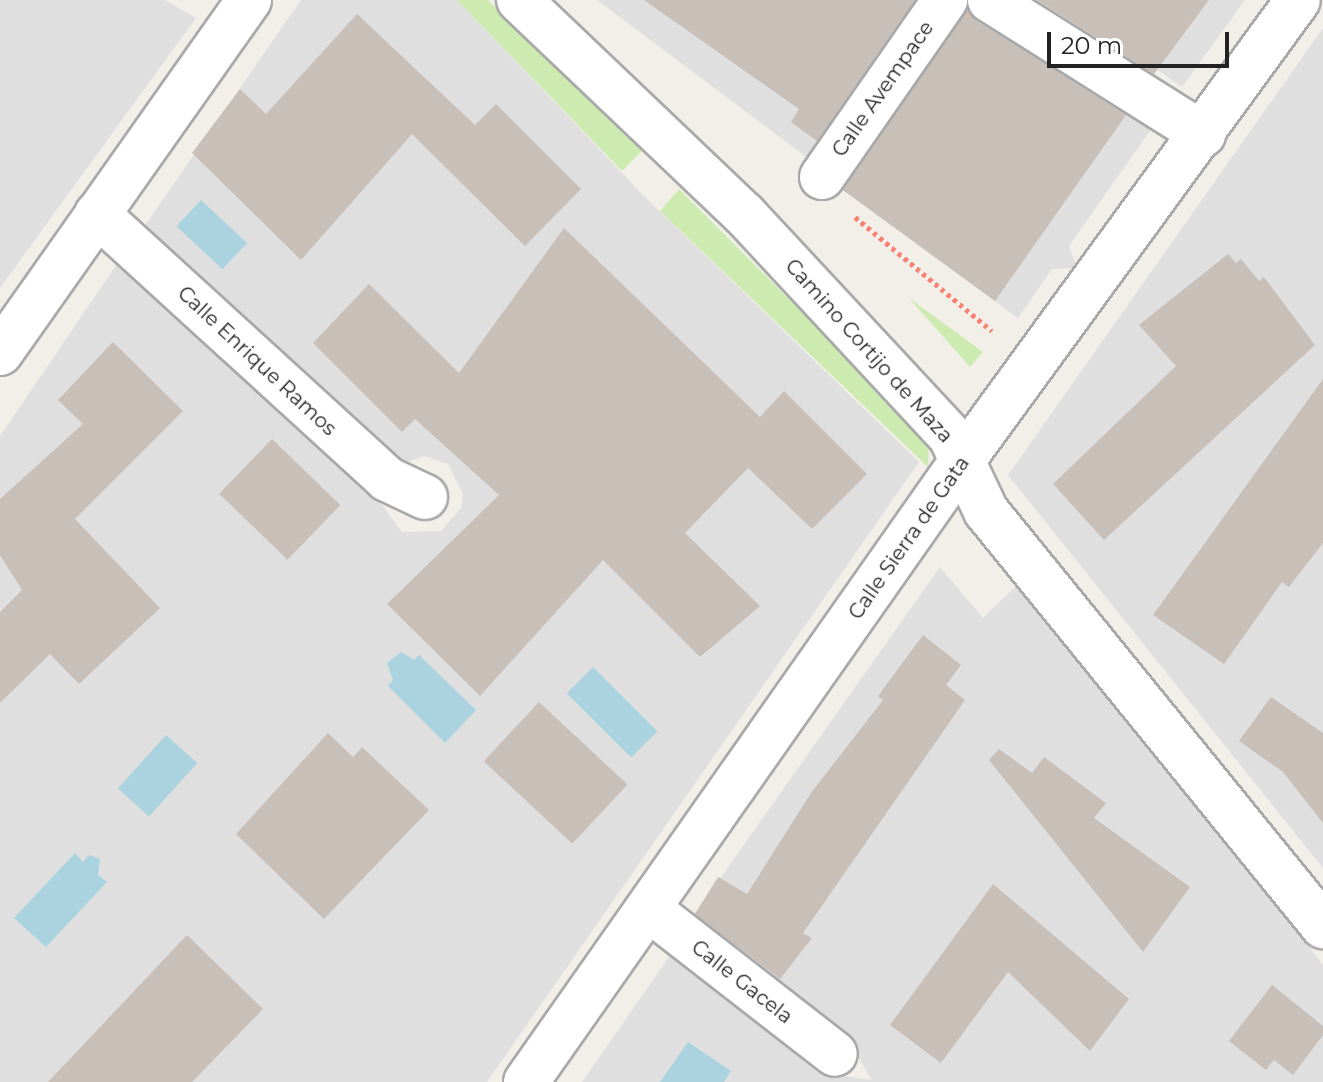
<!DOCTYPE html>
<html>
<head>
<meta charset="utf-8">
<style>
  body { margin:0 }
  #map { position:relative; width:1323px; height:1082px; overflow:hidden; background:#f2efe9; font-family:Montserrat,sans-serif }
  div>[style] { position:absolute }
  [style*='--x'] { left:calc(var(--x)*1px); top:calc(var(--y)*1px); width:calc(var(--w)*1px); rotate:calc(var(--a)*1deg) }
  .residential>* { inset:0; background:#e0dfdf }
  .grass>* { inset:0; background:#cdebb0 }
  .water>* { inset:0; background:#aad3df; transform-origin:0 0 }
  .building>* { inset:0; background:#c7bfb8; transform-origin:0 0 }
  .path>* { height:5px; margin-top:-2.5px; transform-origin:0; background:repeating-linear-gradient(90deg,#fa8072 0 4px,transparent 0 8px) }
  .roads { filter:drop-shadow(2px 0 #a9a9a9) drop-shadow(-2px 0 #a9a9a9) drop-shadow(0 2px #a9a9a9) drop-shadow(0 -2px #a9a9a9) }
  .minor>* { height:44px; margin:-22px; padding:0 22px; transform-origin:22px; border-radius:22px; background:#fff }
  span { translate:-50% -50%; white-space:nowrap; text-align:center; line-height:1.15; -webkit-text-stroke:6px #fff; paint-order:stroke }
  .street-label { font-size:20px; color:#222 }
  .scale { position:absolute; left:1047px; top:32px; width:182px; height:36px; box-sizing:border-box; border:4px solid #222; border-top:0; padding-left:10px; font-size:24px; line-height:28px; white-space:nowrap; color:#222; -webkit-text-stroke:6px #fff; paint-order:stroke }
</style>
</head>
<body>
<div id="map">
  <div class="residential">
    <div style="clip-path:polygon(0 0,165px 0,196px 18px,0 288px)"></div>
    <div style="clip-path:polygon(301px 0,457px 0,642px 194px,919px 462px,487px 1082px,0 1082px,0 436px,121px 258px,380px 503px,402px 532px,441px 531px,461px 508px,463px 494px,448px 464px,424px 456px,402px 464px,141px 231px)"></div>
    <div style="clip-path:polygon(597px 0,925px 0,809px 159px)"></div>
    <div style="clip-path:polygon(1042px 0,1245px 0,1182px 87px,1102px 31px)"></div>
    <div style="clip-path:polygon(963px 6px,1016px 44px,1023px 37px,1154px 125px,1069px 246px,1077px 268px,1052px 269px,1018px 318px,841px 189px)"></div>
    <div style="clip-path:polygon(1323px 28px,1323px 868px,1008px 475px)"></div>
    <div style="clip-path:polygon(940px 567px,983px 618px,1020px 582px,1323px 965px,1323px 1082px,582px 1082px,671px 954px,817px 1072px,872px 1080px,843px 1032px,695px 914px)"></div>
  </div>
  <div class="grass">
    <div style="clip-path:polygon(457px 0,488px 0,642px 151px,622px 171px)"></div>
    <div style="clip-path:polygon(679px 189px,917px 427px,929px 442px,928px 467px,660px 211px)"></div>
    <div style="clip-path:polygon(909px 298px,983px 352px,970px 367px)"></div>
  </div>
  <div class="water">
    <div style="left:201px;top:200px;width:63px;height:36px;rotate:43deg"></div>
    <div style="clip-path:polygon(401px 652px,414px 660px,419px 655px,476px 710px,445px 743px,388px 686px,393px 680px,387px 663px)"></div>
    <div style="left:593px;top:667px;width:91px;height:37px;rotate:45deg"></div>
    <div style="left:166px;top:735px;width:42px;height:72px;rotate:42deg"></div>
    <div style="clip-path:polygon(75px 853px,83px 862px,89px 855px,100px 859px,98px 875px,107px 882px,46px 947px,14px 918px)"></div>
    <div style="clip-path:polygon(688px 1042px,731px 1071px,724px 1082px,660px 1082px)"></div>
  </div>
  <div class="building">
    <div style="clip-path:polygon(644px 0,915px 0,817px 141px,791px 122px,799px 109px)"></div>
    <div style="clip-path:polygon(1037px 0,1209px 0,1154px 74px)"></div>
    <div style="clip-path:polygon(967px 10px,977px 21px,1126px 115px,995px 301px,843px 190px)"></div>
    <div style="clip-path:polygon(357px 14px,475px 125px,496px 104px,581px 189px,525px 246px,412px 134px,301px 260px,192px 153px,240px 89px,266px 114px)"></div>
    <div style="clip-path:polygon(564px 228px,760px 417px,784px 391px,867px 474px,812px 529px,748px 468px,685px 533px,760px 606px,700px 657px,603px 560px,480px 696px,387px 604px,499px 495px,415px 419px,402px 432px,313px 343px,369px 284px,459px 373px)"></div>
    <div style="clip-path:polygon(1228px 254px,1236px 263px,1241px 259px,1259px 281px,1264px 277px,1315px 345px,1104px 540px,1053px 484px,1176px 366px,1139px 325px)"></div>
    <div style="clip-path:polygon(113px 342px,183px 411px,75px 519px,160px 608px,79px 684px,50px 654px,0 703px,0 612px,22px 590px,0 555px,0 499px,83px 424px,58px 400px)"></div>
    <div style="clip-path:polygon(1323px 379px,1323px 543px,1289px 587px,1282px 582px,1224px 664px,1153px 615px)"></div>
    <div style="left:272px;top:439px;width:95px;height:76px;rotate:44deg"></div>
    <div style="clip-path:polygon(923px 635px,961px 665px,946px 685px,965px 700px,803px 933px,812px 938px,780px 979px,695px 914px,718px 877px,747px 894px,811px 793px,883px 700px,878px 696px)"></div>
    <div style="clip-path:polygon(1271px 697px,1323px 733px,1323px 823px,1283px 772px,1239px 741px)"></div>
    <div style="left:539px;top:702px;width:121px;height:81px;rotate:43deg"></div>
    <div style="clip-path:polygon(328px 733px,353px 757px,362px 747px,429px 810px,324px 919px,236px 834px)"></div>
    <div style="clip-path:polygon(999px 749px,1032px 773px,1044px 757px,1106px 803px,1094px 818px,1190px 887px,1143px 952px,989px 760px)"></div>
    <div style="clip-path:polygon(993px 884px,1129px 999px,1090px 1051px,1008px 972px,941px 1063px,890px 1025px)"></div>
    <div style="clip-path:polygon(187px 935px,263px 1009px,192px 1082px,48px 1082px)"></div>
    <div style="clip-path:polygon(1272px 985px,1323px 1026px,1323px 1035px,1293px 1075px,1274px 1060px,1266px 1070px,1229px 1041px)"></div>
  </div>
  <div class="path">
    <div style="--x:855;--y:217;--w:178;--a:39.8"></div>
  </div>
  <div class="roads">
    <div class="minor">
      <div style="--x:519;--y:0;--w:311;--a:43.6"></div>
      <div style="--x:744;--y:214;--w:304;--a:47.1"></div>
      <div style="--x:951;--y:437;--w:82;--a:64.7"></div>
      <div style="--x:986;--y:511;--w:535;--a:50.92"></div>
      <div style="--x:990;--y:0;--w:252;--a:32.2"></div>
      <div style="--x:822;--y:177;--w:216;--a:-55.2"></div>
      <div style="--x:97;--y:214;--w:393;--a:42.4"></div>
      <div style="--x:387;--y:479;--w:42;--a:25.3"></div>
      <div style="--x:0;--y:353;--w:432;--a:-54.8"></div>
      <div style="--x:650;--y:910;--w:234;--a:37.9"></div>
      <div style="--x:526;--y:1082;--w:759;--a:-54.93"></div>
      <div style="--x:962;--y:461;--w:570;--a:-53.91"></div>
    </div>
  </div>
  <div class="street-label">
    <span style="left:883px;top:89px;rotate:-55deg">Calle Avempace</span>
    <span style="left:869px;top:351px;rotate:48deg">Camino Cortijo de Maza</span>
    <span style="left:257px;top:361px;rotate:43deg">Calle Enrique Ramos</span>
    <span style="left:909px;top:538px;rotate:-55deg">Calle Sierra de Gata</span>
    <span style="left:742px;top:982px;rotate:38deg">Calle Gacela</span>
  </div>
  <div class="scale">20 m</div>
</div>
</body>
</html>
